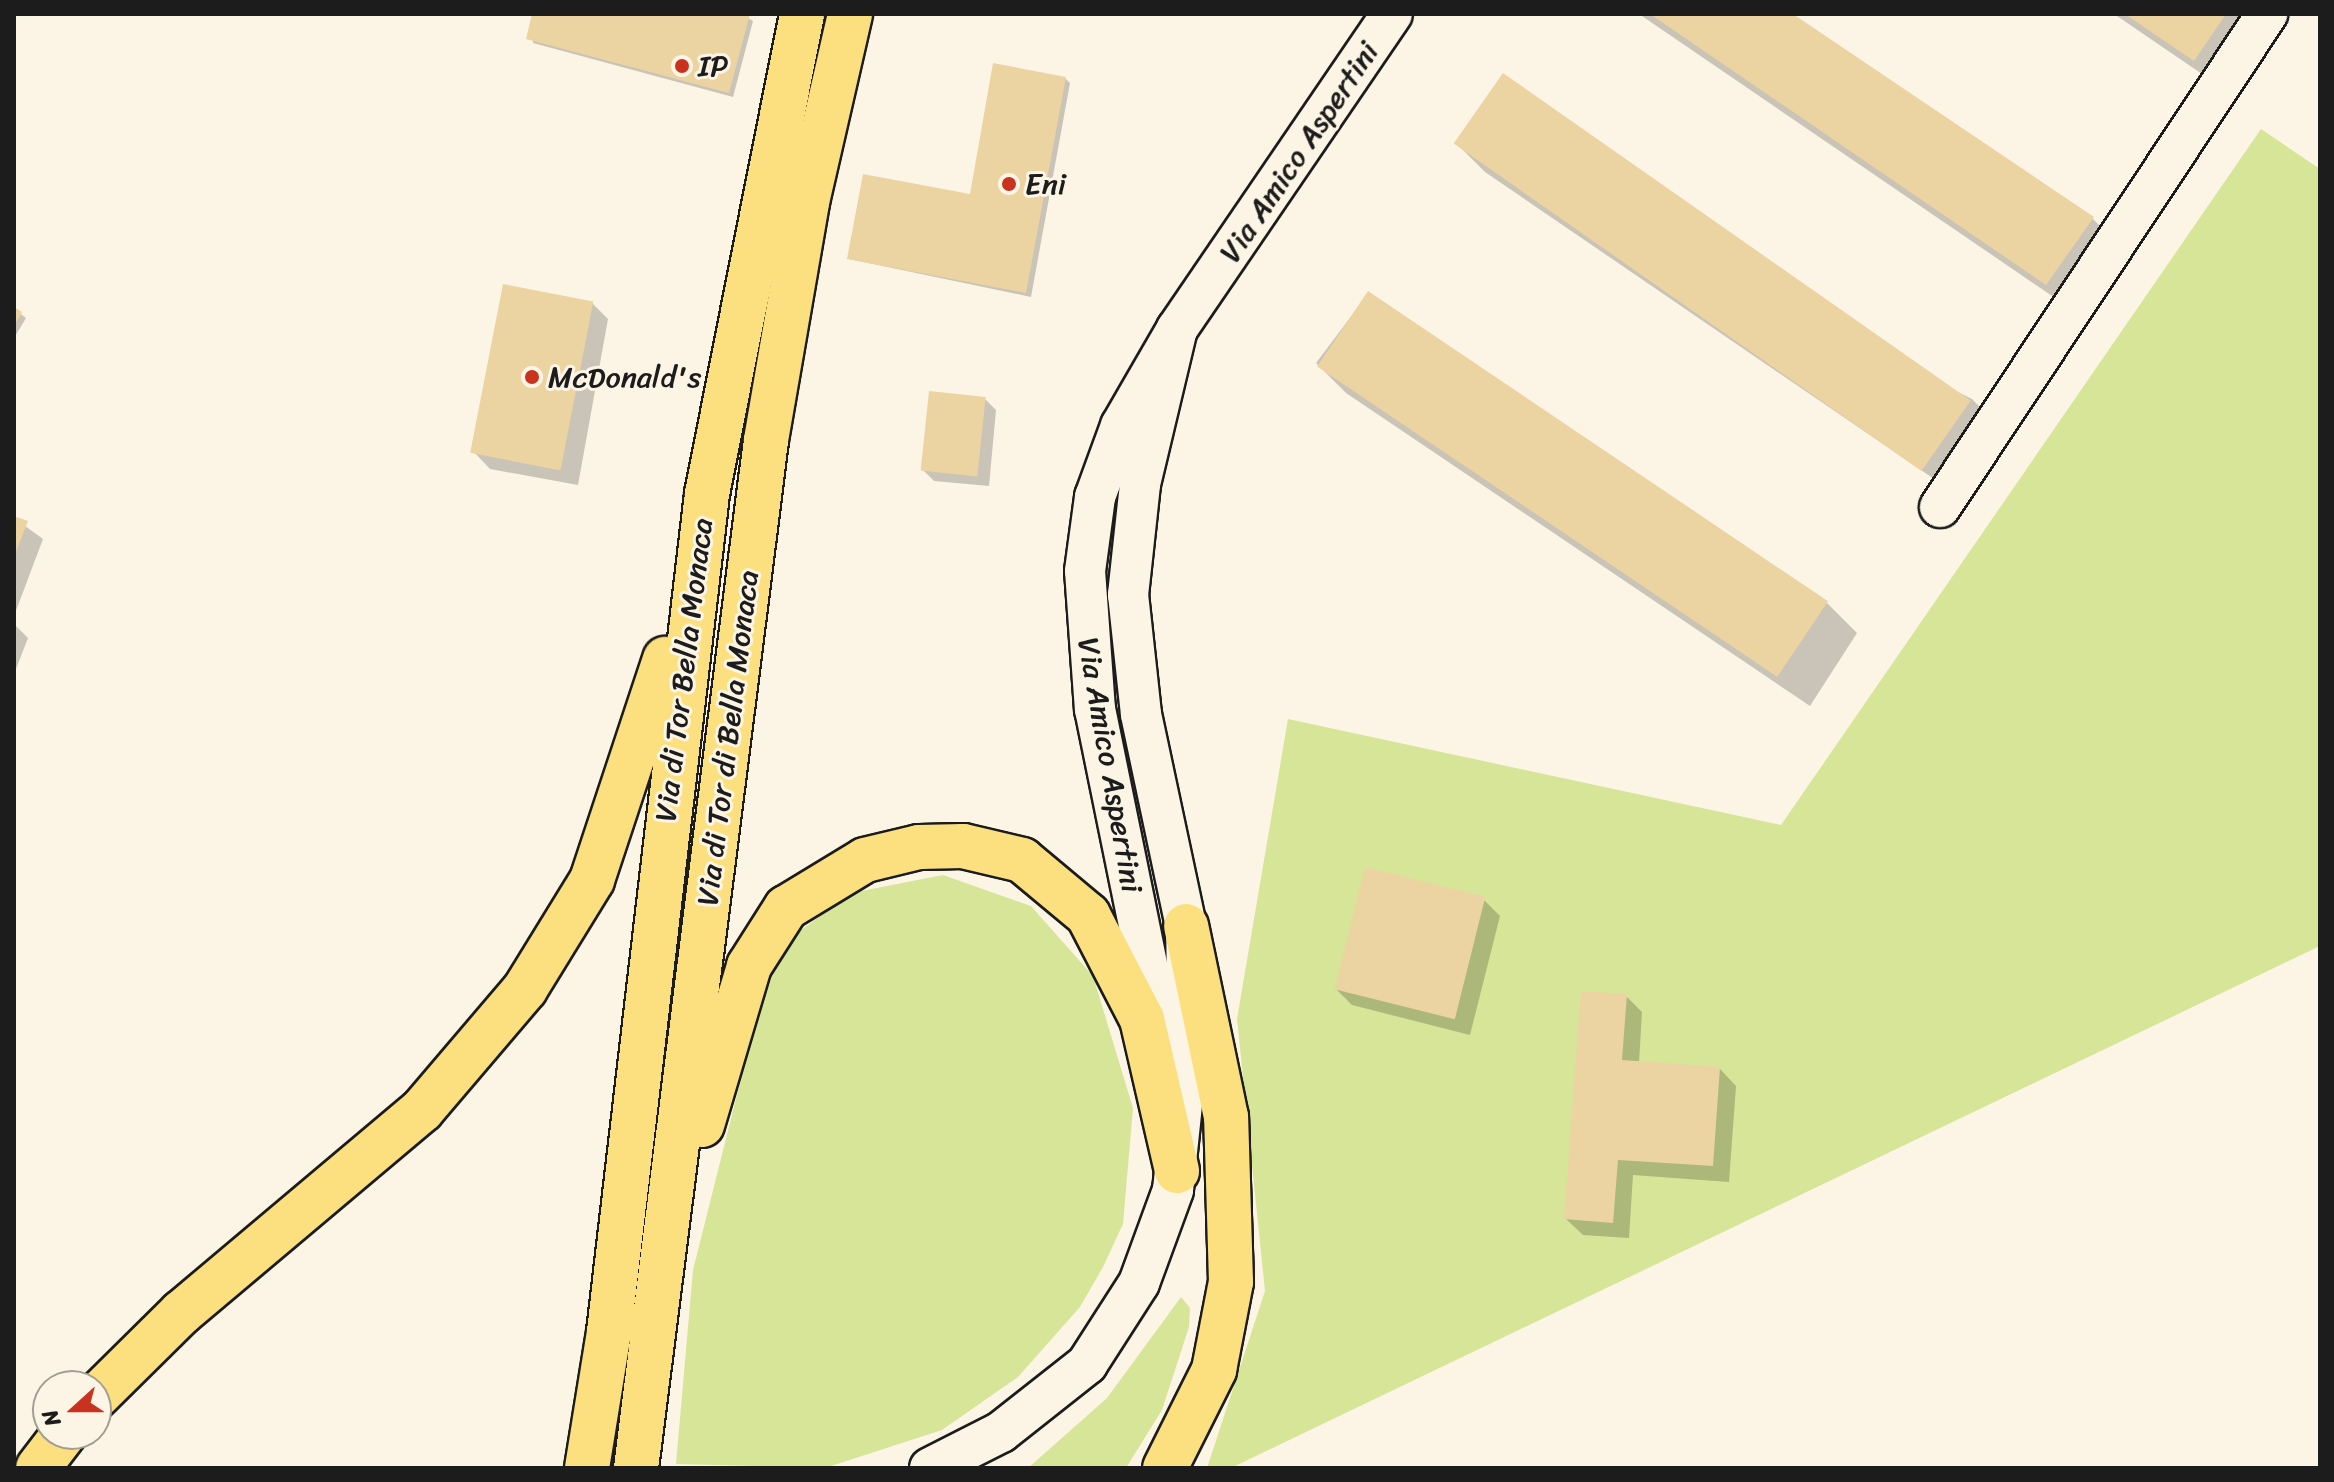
<!DOCTYPE html>
<html>
<head>
<meta charset="utf-8">
<style>
  body { margin:0 }
  #map { position:relative; width:2334px; height:1482px; overflow:hidden; background:#fcf5e5; font-family:Sriracha,sans-serif }
  div>[style] { position:absolute }
  [style*='--x'] { left:calc(var(--x)*1px); top:calc(var(--y)*1px); width:calc(var(--w)*1px); rotate:calc(var(--a)*1deg) }
  .green>* { inset:0; background:#d7e599 }
  .shadow>* { inset:0; background:#0003 }
  .building>* { inset:0; background:#ecd3a2; transform-origin:0 0 }
  .roads { filter:drop-shadow(2px 0 #1c1c1c) drop-shadow(-2px 0 #1c1c1c) drop-shadow(0 2px #1c1c1c) drop-shadow(0 -2px #1c1c1c) }
  .minor>* { height:40px; margin:-20px; padding:0 20px; transform-origin:20px; border-radius:20px; background:#fcf5e5 }
  .major>* { height:44px; margin:-22px; padding:0 22px; transform-origin:22px; border-radius:22px; background:#fce080 }
  .dots>* { width:22px; height:22px; translate:-50% -50%; box-sizing:border-box; border:4px solid #fcf5e5; border-radius:50% }
  span { translate:-50% -50%; white-space:nowrap; text-align:center; line-height:1.15; -webkit-text-stroke:6px #fcf5e5; paint-order:stroke }
  .poi-label { font-size:30px; color:#1c1c1c }
  .left { translate:0 -50%; text-align:left }
  .street-label { font-size:30px; color:#1c1c1c }
  .frame { position:absolute; inset:0; border:16px solid #1c1c1c; pointer-events:none }
  .north { position:absolute; left:32px; top:1370px; width:80px; height:80px; box-sizing:border-box; background:#fcf5e5; border:2px solid #a29e95; border-radius:50%; rotate:249deg; font-size:22px; font-weight:700; line-height:32px; text-align:center; color:#1c1c1c }
  .north::after { content:''; display:block; margin:auto; width:28px; height:36px; background:#c8321e; clip-path:polygon(50% 0,100% 100%,50% 72%,0 100%) }
</style>
</head>
<body>
<div id="map">
  <div class="green">
    <div style="clip-path:polygon(2261px 129px,2320px 169px,2320px 946px,1231px 1468px,1207px 1468px,1265px 1291px,1237px 1019px,1288px 719px,1781px 825px)"></div>
    <div style="clip-path:polygon(943px 875px,1031px 906px,1093px 976px,1133px 1108px,1123px 1224px,1103px 1267px,1080px 1307px,1018px 1377px,942px 1430px,825px 1468px,676px 1464px,693px 1270px,765px 983px,800px 931px,851px 893px)"></div>
    <div style="clip-path:polygon(1181px 1297px,1190px 1308px,1189px 1327px,1162px 1410px,1126px 1468px,1028px 1468px,1107px 1398px)"></div>
  </div>
  <div class="shadow">
    <div style="clip-path:polygon(535px 14px,741px 14px,753px 21px,733px 97px,533px 43px)"></div>
    <div style="clip-path:polygon(1639px 14px,1790px 14px,2092px 218px,2122px 248px,2077px 313px)"></div>
    <div style="clip-path:polygon(2114px 14px,2258px 14px,2224px 89px)"></div>
    <div style="clip-path:polygon(1065px 78px,1070px 83px,1031px 297px,849px 259px,971px 197px)"></div>
    <div style="clip-path:polygon(1456px 143px,1972px 399px,2001px 429px,1956px 494px,1485px 172px)"></div>
    <div style="clip-path:polygon(1368px 294px,1827px 603px,1857px 633px,1810px 706px,1346px 393px,1316px 363px)"></div>
    <div style="clip-path:polygon(592px 303px,608px 319px,578px 485px,490px 469px,474px 452px)"></div>
    <div style="clip-path:polygon(14px 309px,26px 318px,14px 338px)"></div>
    <div style="clip-path:polygon(985px 399px,996px 410px,989px 486px,934px 481px,923px 470px)"></div>
    <div style="clip-path:polygon(14px 518px,43px 539px,14px 616px)"></div>
    <div style="clip-path:polygon(14px 624px,28px 638px,14px 674px)"></div>
    <div style="clip-path:polygon(1484px 900px,1500px 916px,1470px 1035px,1352px 1005px,1336px 989px)"></div>
    <div style="clip-path:polygon(1626px 996px,1642px 1012px,1639px 1063px,1720px 1069px,1736px 1086px,1729px 1182px,1633px 1175px,1629px 1238px,1583px 1235px,1566px 1219px)"></div>
  </div>
  <div class="building">
    <div style="clip-path:polygon(532px 14px,750px 14px,729px 93px,526px 39px)"></div>
    <div style="clip-path:polygon(1650px 14px,1793px 14px,2094px 217px,2046px 285px)"></div>
    <div style="clip-path:polygon(2125px 14px,2226px 14px,2194px 61px)"></div>
    <div style="clip-path:polygon(993px 63px,1066px 77px,1026px 293px,847px 259px,863px 174px,970px 194px)"></div>
    <div style="left:1503px;top:73px;width:571px;height:86px;rotate:35deg"></div>
    <div style="left:503px;top:284px;width:92px;height:172px;rotate:11deg"></div>
    <div style="left:1368px;top:291px;width:555px;height:91px;rotate:34deg"></div>
    <div style="clip-path:polygon(14px 307px,22px 312px,14px 326px)"></div>
    <div style="left:929px;top:391px;width:57px;height:80px;rotate:6deg"></div>
    <div style="clip-path:polygon(14px 516px,28px 521px,14px 557px)"></div>
    <div style="left:1365px;top:867px;width:124px;height:126px;rotate:14deg"></div>
    <div style="clip-path:polygon(1581px 991px,1627px 994px,1622px 1060px,1720px 1067px,1713px 1166px,1618px 1160px,1613px 1223px,1564px 1219px)"></div>
  </div>
  <div class="roads">
    <div class="minor">
      <div style="--x:1940;--y:507;--w:592;--a:-56.44"></div>
      <div style="--x:1164;--y:1048;--w:345;--a:-101.5"></div>
      <div style="--x:1095;--y:710;--w:139;--a:-94.1"></div>
      <div style="--x:1085;--y:571;--w:75;--a:-82.3"></div>
      <div style="--x:1095;--y:497;--w:76;--a:-69.9"></div>
      <div style="--x:1121;--y:426;--w:112;--a:-60"></div>
      <div style="--x:1177;--y:329;--w:381;--a:-55.7"></div>
      <div style="--x:930;--y:1468;--w:80;--a:-26.9"></div>
      <div style="--x:1001;--y:1432;--w:110;--a:-38.3"></div>
      <div style="--x:1087;--y:1364;--w:96;--a:-57.3"></div>
      <div style="--x:1139;--y:1283;--w:99;--a:-69.9"></div>
      <div style="--x:1173;--y:1190;--w:144;--a:-84"></div>
      <div style="--x:1188;--y:1047;--w:121;--a:-90.9"></div>
      <div style="--x:1186;--y:926;--w:217;--a:-102"></div>
      <div style="--x:1141;--y:714;--w:120;--a:-96.2"></div>
      <div style="--x:1128;--y:595;--w:112;--a:-83.8"></div>
      <div style="--x:1140;--y:484;--w:159;--a:-76.6"></div>
    </div>
    <div class="major">
      <div style="--x:702;--y:1125;--w:166;--a:-73.5"></div>
      <div style="--x:749;--y:966;--w:69;--a:-57.5"></div>
      <div style="--x:786;--y:908;--w:92;--a:-31.3"></div>
      <div style="--x:865;--y:860;--w:56;--a:-13.5"></div>
      <div style="--x:919;--y:847;--w:44;--a:-1.3"></div>
      <div style="--x:963;--y:846;--w:61;--a:13.3"></div>
      <div style="--x:1022;--y:860;--w:86;--a:39.8"></div>
      <div style="--x:1088;--y:915;--w:117;--a:62.6"></div>
      <div style="--x:1142;--y:1019;--w:156;--a:77"></div>
      <div style="--x:96;--y:1397;--w:120;--a:-44.7"></div>
      <div style="--x:181;--y:1313;--w:315;--a:-40.1"></div>
      <div style="--x:422;--y:1110;--w:159;--a:-49.6"></div>
      <div style="--x:525;--y:989;--w:128;--a:-58.4"></div>
      <div style="--x:592;--y:880;--w:233;--a:-71.7"></div>
      <div style="--x:38;--y:1468;--w:43;--a:-52.6"></div>
      <div style="--x:587;--y:1468;--w:138;--a:-80.8"></div>
      <div style="--x:609;--y:1332;--w:844;--a:-83.33"></div>
      <div style="--x:707;--y:494;--w:489;--a:-78.8"></div>
      <div style="--x:636;--y:1468;--w:1036;--a:-82.79"></div>
      <div style="--x:766;--y:440;--w:242;--a:-80.2"></div>
      <div style="--x:807;--y:202;--w:193;--a:-77.1"></div>
      <div style="--x:1165;--y:1468;--w:110;--a:-63.4"></div>
      <div style="--x:1214;--y:1370;--w:90;--a:-79.1"></div>
      <div style="--x:1231;--y:1282;--w:165;--a:-91.7"></div>
      <div style="--x:1226;--y:1117;--w:195;--a:-101.8"></div>
    </div>
  </div>
  <div class="dots">
    <div style="left:682px;top:66px;background:#c8321e"></div>
    <div style="left:1009px;top:184px;background:#c8321e"></div>
    <div style="left:532px;top:377px;background:#c8321e"></div>
  </div>
  <div class="poi-label">
    <span class="left" style="left:698px;top:66px">IP</span>
    <span class="left" style="left:1025px;top:184px">Eni</span>
    <span class="left" style="left:548px;top:377px">McDonald's</span>
  </div>
  <div class="street-label">
    <span style="left:1299px;top:152px;rotate:-56deg">Via Amico Aspertini</span>
    <span style="left:684px;top:670px;rotate:-83deg">Via di Tor Bella Monaca</span>
    <span style="left:728px;top:738px;rotate:-83deg">Via di Tor di Bella Monaca</span>
    <span style="left:1110px;top:765px;rotate:80deg">Via Amico Aspertini</span>
  </div>
  <div class="frame"></div>
  <div class="north">N</div>
</div>
</body>
</html>
